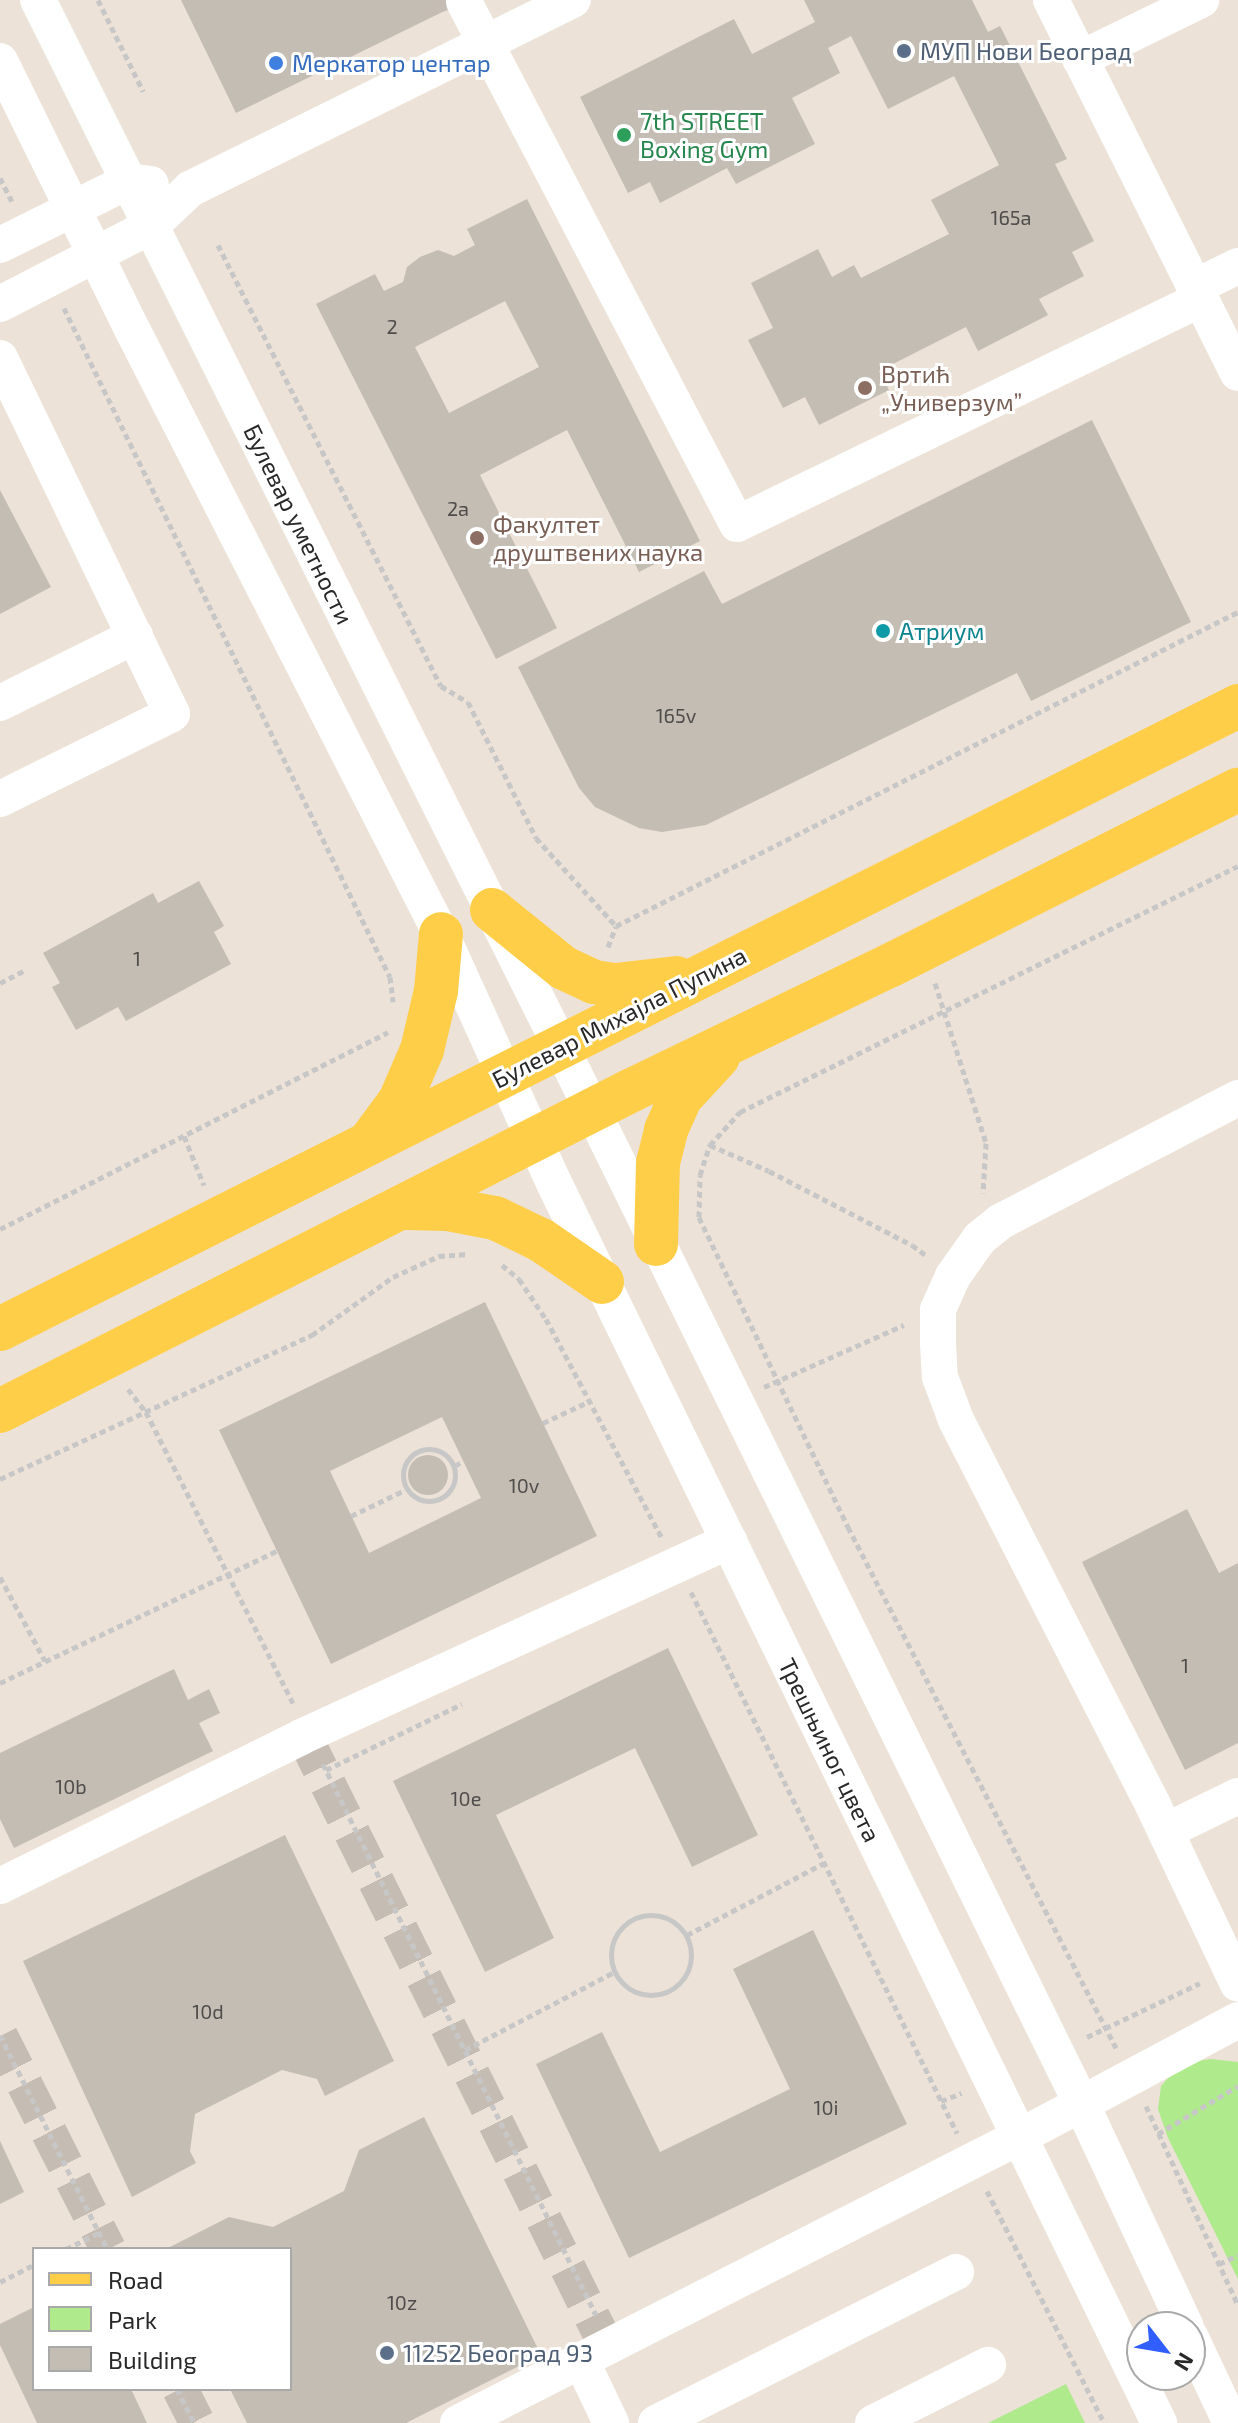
<!DOCTYPE html>
<html>
<head>
<meta charset="utf-8">
<style>
  body { margin:0 }
  #map { position:relative; width:1238px; height:2423px; overflow:hidden; background:#ece2d7; font-family:"Exo 2",sans-serif }
  div>[style] { position:absolute }
  [style*='--x'] { left:calc(var(--x)*1px); top:calc(var(--y)*1px); width:calc(var(--w)*1px); rotate:calc(var(--a)*1deg) }
  .green>* { inset:0; background:#afea8c }
  .building>* { inset:0; background:#c3bdb4 }
  .round { border-radius:50% }
  .minor-tunnel>* { height:36px; margin-top:-18px; transform-origin:0; background:repeating-linear-gradient(90deg,#c5bdb4 0 36px,transparent 0 54px) }
  .path>* { height:5px; margin-top:-2.5px; transform-origin:0; background:repeating-linear-gradient(90deg,#c7c7c7 0 6px,transparent 0 10px) }
  .path>.ring { margin:-2.5px; padding:0; box-sizing:content-box; background:none; border:5px solid #c7c7c7; border-radius:50% }
  .minor>* { height:36px; margin:-18px; padding:0 18px; transform-origin:18px; border-radius:18px; background:#fff }
  .major>* { height:44px; margin:-22px; padding:0 22px; transform-origin:22px; border-radius:22px; background:#ffce49 }
  .dots>* { width:22px; height:22px; translate:-50% -50%; box-sizing:border-box; border:4px solid #fff; border-radius:50% }
  span { translate:-50% -50%; white-space:nowrap; text-align:center; line-height:1.15; -webkit-text-stroke:6px #fff; paint-order:stroke }
  .number-label { font-size:20px; color:#4f4d4b }
  .number-label span { -webkit-text-stroke-width:0 }
  .service-label { font-size:24px; color:#4e5e75 }
  .left { translate:0 -50%; text-align:left }
  .shop-label { font-size:24px; color:#366cbe }
  .leisure-label { font-size:24px; color:#27864d }
  .education-label { font-size:24px; color:#785e54 }
  .street-label { font-size:24px; color:#282828 }
  .culture-label { font-size:24px; color:#0d838f }
  .legend { position:absolute; left:32px; top:2247px; width:260px; height:144px; box-sizing:border-box; background:#fff; border:2px solid #a9a9a9; margin:0; padding:10px 14px; list-style:none; font-size:24px; color:#282828 }
  .legend li { display:flex; align-items:center; gap:16px; height:40px }
  .legend b { width:40px; border:2px solid #a9a9a9 }
  .north { position:absolute; left:1126px; top:2311px; width:80px; height:80px; box-sizing:border-box; background:#fff; border:2px solid #a9a9a9; border-radius:50%; rotate:121deg; font-size:22px; font-weight:700; line-height:32px; text-align:center; color:#282828 }
  .north::after { content:''; display:block; margin:auto; width:28px; height:36px; background:#315fff; clip-path:polygon(50% 0,100% 100%,50% 72%,0 100%) }
</style>
</head>
<body>
<div id="map">
  <div class="green">
    <div style="clip-path:polygon(1211px 2059px,1238px 2062px,1238px 2279px,1168px 2138px,1158px 2109px,1161px 2086px,1169px 2077px,1189px 2062px)"></div>
    <div style="clip-path:polygon(1066px 2384px,1085px 2423px,988px 2423px)"></div>
  </div>
  <div class="building">
    <div style="clip-path:polygon(181px 0,467px 0,236px 113px)"></div>
    <div style="clip-path:polygon(804px 0,972px 0,988px 32px,1000px 26px,1067px 159px,1055px 164px,1094px 241px,1072px 252px,1084px 276px,1039px 299px,1048px 315px,978px 351px,966px 327px,879px 371px,889px 390px,819px 425px,805px 397px,783px 408px,748px 340px,773px 328px,751px 283px,818px 249px,832px 277px,854px 265px,861px 278px,949px 234px,931px 200px,999px 165px,954px 76px,888px 109px,851px 36px,828px 48px,840px 73px,792px 98px,815px 144px,736px 184px,727px 168px,660px 203px,650px 182px,628px 193px,580px 97px,734px 19px,752px 54px,815px 22px)"></div>
    <div style="clip-path:polygon(evenodd,527px 199px,700px 541px,639px 572px,567px 430px,480px 475px,557px 628px,496px 659px,316px 304px,375px 274px,384px 291px,403px 282px,407px 267px,420px 257px,438px 250px,454px 256px,475px 245px,467px 229px,527px 199px,505px 301px,539px 367px,449px 413px,415px 347px,505px 301px)"></div>
    <div style="clip-path:polygon(1092px 420px,1191px 622px,1031px 701px,1017px 673px,706px 825px,662px 832px,639px 828px,595px 807px,579px 788px,518px 667px,704px 571px,722px 604px)"></div>
    <div style="clip-path:polygon(0 490px,51px 587px,0 614px)"></div>
    <div style="clip-path:polygon(199px 881px,224px 926px,214px 932px,231px 964px,126px 1021px,118px 1007px,76px 1030px,52px 987px,60px 983px,43px 953px,153px 893px,158px 903px)"></div>
    <div style="clip-path:polygon(evenodd,485px 1302px,597px 1536px,331px 1664px,219px 1430px,485px 1302px,442px 1417px,481px 1498px,369px 1553px,330px 1471px,442px 1417px)"></div>
    <div class="round" style="left:408px;top:1455px;width:40px;height:40px"></div>
    <div style="clip-path:polygon(1187px 1509px,1219px 1573px,1238px 1563px,1238px 1743px,1185px 1770px,1082px 1562px)"></div>
    <div style="clip-path:polygon(668px 1648px,758px 1835px,692px 1867px,635px 1748px,496px 1815px,554px 1938px,485px 1972px,393px 1781px)"></div>
    <div style="clip-path:polygon(174px 1669px,188px 1700px,209px 1689px,220px 1713px,199px 1723px,213px 1751px,14px 1848px,0 1819px,0 1753px)"></div>
    <div style="clip-path:polygon(285px 1835px,394px 2061px,325px 2096px,317px 2079px,282px 2070px,195px 2114px,190px 2151px,196px 2163px,132px 2197px,23px 1961px)"></div>
    <div style="clip-path:polygon(813px 1930px,907px 2124px,629px 2258px,536px 2064px,602px 2032px,660px 2152px,790px 2089px,733px 1969px)"></div>
    <div style="clip-path:polygon(424px 2117px,541px 2355px,406px 2423px,247px 2423px,230px 2389px,290px 2389px,290px 2249px,166px 2249px,229px 2217px,273px 2227px,344px 2191px,359px 2150px)"></div>
    <div style="clip-path:polygon(0 2141px,24px 2192px,0 2204px)"></div>
    <div style="clip-path:polygon(34px 2307px,34px 2389px,131px 2389px,147px 2423px,37px 2423px,0 2345px,0 2324px)"></div>
  </div>
  <div class="minor-tunnel">
    <div style="--x:439;--y:0;--w:12;--a:76"></div>
    <div style="--x:304;--y:1736;--w:682;--a:63.62"></div>
    <div style="--x:0;--y:2036;--w:239;--a:63.1"></div>
    <div style="--x:180;--y:2389;--w:38;--a:63"></div>
  </div>
  <div class="path">
    <div style="--x:98;--y:0;--w:102;--a:63.7"></div>
    <div style="--x:0;--y:178;--w:27;--a:63"></div>
    <div style="--x:218;--y:245;--w:494;--a:63.2"></div>
    <div style="--x:441;--y:686;--w:31;--a:31"></div>
    <div style="--x:468;--y:702;--w:152;--a:63.4"></div>
    <div style="--x:536;--y:838;--w:119;--a:47.7"></div>
    <div style="--x:64;--y:308;--w:744;--a:64.02"></div>
    <div style="--x:390;--y:977;--w:25;--a:83"></div>
    <div style="--x:608;--y:947;--w:22;--a:-69"></div>
    <div style="--x:616;--y:926;--w:697;--a:-26.79"></div>
    <div style="--x:0;--y:983;--w:29;--a:-27"></div>
    <div style="--x:935;--y:983;--w:168;--a:72.3"></div>
    <div style="--x:986;--y:1143;--w:50;--a:93.4"></div>
    <div style="--x:184;--y:1136;--w:53;--a:67.8"></div>
    <div style="--x:710;--y:1145;--w:64;--a:23.8"></div>
    <div style="--x:769;--y:1171;--w:161;--a:27.4"></div>
    <div style="--x:912;--y:1245;--w:19;--a:36"></div>
    <div style="--x:0;--y:1229;--w:435;--a:-26.9"></div>
    <div style="--x:502;--y:1265;--w:22;--a:39"></div>
    <div style="--x:519;--y:1279;--w:48;--a:56"></div>
    <div style="--x:546;--y:1319;--w:248;--a:62.1"></div>
    <div style="--x:764;--y:1387;--w:153;--a:-23.9"></div>
    <div style="--x:128;--y:1389;--w:29;--a:52"></div>
    <div style="--x:146;--y:1412;--w:328;--a:63.2"></div>
    <div style="--x:543;--y:1423;--w:52;--a:-25.1"></div>
    <div class="ring" style="left:403px;top:1449px;width:47px;height:47px"></div>
    <div style="--x:455;--y:1466;--w:9;--a:-32"></div>
    <div style="--x:0;--y:1479;--w:344;--a:-24.8"></div>
    <div style="--x:312;--y:1335;--w:100;--a:-35.6"></div>
    <div style="--x:393;--y:1277;--w:51;--a:-24.5"></div>
    <div style="--x:439;--y:1256;--w:29;--a:-4"></div>
    <div style="--x:351;--y:1516;--w:60;--a:-25.7"></div>
    <div style="--x:0;--y:1577;--w:95;--a:61.8"></div>
    <div style="--x:691;--y:1592;--w:603;--a:63.82"></div>
    <div style="--x:0;--y:1683;--w:307;--a:-25.5"></div>
    <div style="--x:323;--y:1764;--w:615;--a:63.64"></div>
    <div style="--x:326;--y:1770;--w:151;--a:-25.9"></div>
    <div class="ring" style="left:611px;top:1915px;width:75px;height:75px"></div>
    <div style="--x:687;--y:1935;--w:155;--a:-27.7"></div>
    <div style="--x:0;--y:2035;--w:239;--a:63.4"></div>
    <div style="--x:1087;--y:2037;--w:125;--a:-25.5"></div>
    <div style="--x:1116;--y:2048;--w:584;--a:-117.22"></div>
    <div style="--x:849;--y:1529;--w:346;--a:-115.7"></div>
    <div style="--x:699;--y:1217;--w:42;--a:-88.6"></div>
    <div style="--x:700;--y:1175;--w:32;--a:-72"></div>
    <div style="--x:710;--y:1145;--w:45;--a:-47.7"></div>
    <div style="--x:740;--y:1112;--w:555;--a:-26.29"></div>
    <div style="--x:465;--y:2050;--w:168;--a:-27.6"></div>
    <div style="--x:941;--y:2101;--w:22;--a:-21"></div>
    <div style="--x:1146;--y:2106;--w:219;--a:65.2"></div>
    <div style="--x:1158;--y:2134;--w:93;--a:-31"></div>
    <div style="--x:987;--y:2191;--w:260;--a:63.2"></div>
    <div style="--x:66;--y:2249;--w:37;--a:-26"></div>
    <div style="--x:1219;--y:2264;--w:21;--a:-25"></div>
    <div style="--x:0;--y:2282;--w:38;--a:-27"></div>
    <div style="--x:177;--y:2389;--w:38;--a:63"></div>
  </div>
  <div class="minor">
    <div style="--x:38;--y:0;--w:1170;--a:63.46"></div>
    <div style="--x:561;--y:1047;--w:1177;--a:63.78"></div>
    <div style="--x:1081;--y:2103;--w:247;--a:64.9"></div>
    <div style="--x:1051;--y:0;--w:417;--a:63.4"></div>
    <div style="--x:464;--y:2;--w:589;--a:62.39"></div>
    <div style="--x:737;--y:524;--w:516;--a:-25.87"></div>
    <div style="--x:1080;--y:59;--w:135;--a:-26"></div>
    <div style="--x:0;--y:61;--w:303;--a:63.8"></div>
    <div style="--x:134;--y:333;--w:675;--a:62.94"></div>
    <div style="--x:441;--y:934;--w:273;--a:65.6"></div>
    <div style="--x:554;--y:1183;--w:1380;--a:63.99"></div>
    <div style="--x:0;--y:245;--w:144;--a:-26.4"></div>
    <div style="--x:129;--y:181;--w:22;--a:8"></div>
    <div style="--x:1195;--y:287;--w:48;--a:-26"></div>
    <div style="--x:0;--y:304;--w:170;--a:-27.3"></div>
    <div style="--x:151;--y:226;--w:54;--a:-43.5"></div>
    <div style="--x:190;--y:189;--w:427;--a:-26.3"></div>
    <div style="--x:0;--y:358;--w:395;--a:64.2"></div>
    <div style="--x:172;--y:714;--w:192;--a:153.7"></div>
    <div style="--x:0;--y:703;--w:151;--a:-26.4"></div>
    <div style="--x:1238;--y:1098;--w:268;--a:152.5"></div>
    <div style="--x:1000;--y:1222;--w:26;--a:141"></div>
    <div style="--x:980;--y:1238;--w:47;--a:125.4"></div>
    <div style="--x:953;--y:1276;--w:37;--a:114"></div>
    <div style="--x:938;--y:1310;--w:33;--a:90"></div>
    <div style="--x:938;--y:1343;--w:34;--a:87"></div>
    <div style="--x:940;--y:1377;--w:46;--a:69.6"></div>
    <div style="--x:956;--y:1420;--w:430;--a:62.9"></div>
    <div style="--x:1152;--y:1803;--w:200;--a:64.6"></div>
    <div style="--x:1166;--y:1831;--w:80;--a:-25.9"></div>
    <div style="--x:0;--y:1886;--w:336;--a:-26.3"></div>
    <div style="--x:301;--y:1737;--w:471;--a:-24.6"></div>
    <div style="--x:1190;--y:2336;--w:96;--a:64.8"></div>
    <div style="--x:581;--y:2360;--w:70;--a:64.5"></div>
    <div style="--x:458;--y:2423;--w:630;--a:-27.01"></div>
    <div style="--x:1019;--y:2137;--w:248;--a:-28.1"></div>
    <div style="--x:656;--y:2423;--w:336;--a:-26.7"></div>
    <div style="--x:873;--y:2423;--w:129;--a:-26.8"></div>
  </div>
  <div class="major">
    <div style="--x:492;--y:910;--w:92;--a:38.9"></div>
    <div style="--x:564;--y:968;--w:33;--a:25"></div>
    <div style="--x:594;--y:982;--w:21;--a:8"></div>
    <div style="--x:615;--y:985;--w:62;--a:-6.4"></div>
    <div style="--x:371;--y:1140;--w:49;--a:-53.4"></div>
    <div style="--x:400;--y:1101;--w:56;--a:-66.7"></div>
    <div style="--x:422;--y:1050;--w:61;--a:-76.7"></div>
    <div style="--x:436;--y:991;--w:57;--a:-85"></div>
    <div style="--x:406;--y:1208;--w:41;--a:1.4"></div>
    <div style="--x:447;--y:1209;--w:49;--a:10.6"></div>
    <div style="--x:495;--y:1218;--w:51;--a:25.6"></div>
    <div style="--x:541;--y:1240;--w:74;--a:34.5"></div>
    <div style="--x:656;--y:1244;--w:81;--a:-88.6"></div>
    <div style="--x:658;--y:1163;--w:34;--a:-76"></div>
    <div style="--x:666;--y:1130;--w:35;--a:-66"></div>
    <div style="--x:680;--y:1098;--w:56;--a:-47.2"></div>
    <div style="--x:0;--y:1329;--w:1386;--a:-26.71"></div>
    <div style="--x:0;--y:1411;--w:709;--a:-26.93"></div>
    <div style="--x:632;--y:1090;--w:285;--a:-25.8"></div>
    <div style="--x:889;--y:966;--w:391;--a:-26.8"></div>
  </div>
  <div class="dots">
    <div style="left:904px;top:51px;background:#5c6f8a"></div>
    <div style="left:276px;top:63px;background:#3f7fe0"></div>
    <div style="left:624px;top:135px;background:#2e9e5b"></div>
    <div style="left:865px;top:388px;background:#8d6e63"></div>
    <div style="left:477px;top:538px;background:#8d6e63"></div>
    <div style="left:883px;top:631px;background:#0f9aa8"></div>
    <div style="left:387px;top:2353px;background:#5c6f8a"></div>
  </div>
  <div class="number-label">
    <span style="left:1011px;top:217px">165a</span>
    <span style="left:392px;top:326px">2</span>
    <span style="left:458px;top:508px">2a</span>
    <span style="left:676px;top:715px">165v</span>
    <span style="left:137px;top:958px">1</span>
    <span style="left:524px;top:1485px">10v</span>
    <span style="left:1185px;top:1665px">1</span>
    <span style="left:71px;top:1786px">10b</span>
    <span style="left:466px;top:1798px">10e</span>
    <span style="left:208px;top:2011px">10d</span>
    <span style="left:826px;top:2107px">10i</span>
    <span style="left:402px;top:2302px">10z</span>
  </div>
  <div class="service-label">
    <span class="left" style="left:920px;top:51px">МУП Нови Београд</span>
    <span class="left" style="left:403px;top:2353px">11252 Београд 93</span>
  </div>
  <div class="shop-label">
    <span class="left" style="left:292px;top:63px">Меркатор центар</span>
  </div>
  <div class="leisure-label">
    <span class="left" style="left:640px;top:135px">7th STREET<br>Boxing Gym</span>
  </div>
  <div class="education-label">
    <span class="left" style="left:881px;top:388px">Вртић<br>„Универзум”</span>
    <span class="left" style="left:493px;top:538px">Факултет<br>друштвених наука</span>
  </div>
  <div class="street-label">
    <span style="left:299px;top:524px;rotate:64deg">Булевар уметности</span>
    <span style="left:619px;top:1017px;rotate:-27deg">Булевар Михајла Пупина</span>
    <span style="left:830px;top:1750px;rotate:64deg">Трешњиног цвета</span>
  </div>
  <div class="culture-label">
    <span class="left" style="left:899px;top:631px">Атриум</span>
  </div>
  <ul class="legend">
  <li><b style="height:10px;background:#ffce49"></b>Road</li>
  <li><b style="height:22px;background:#afea8c"></b>Park</li>
  <li><b style="height:22px;background:#c3bdb4"></b>Building</li>
  </ul>
  <div class="north">N</div>
</div>
</body>
</html>
